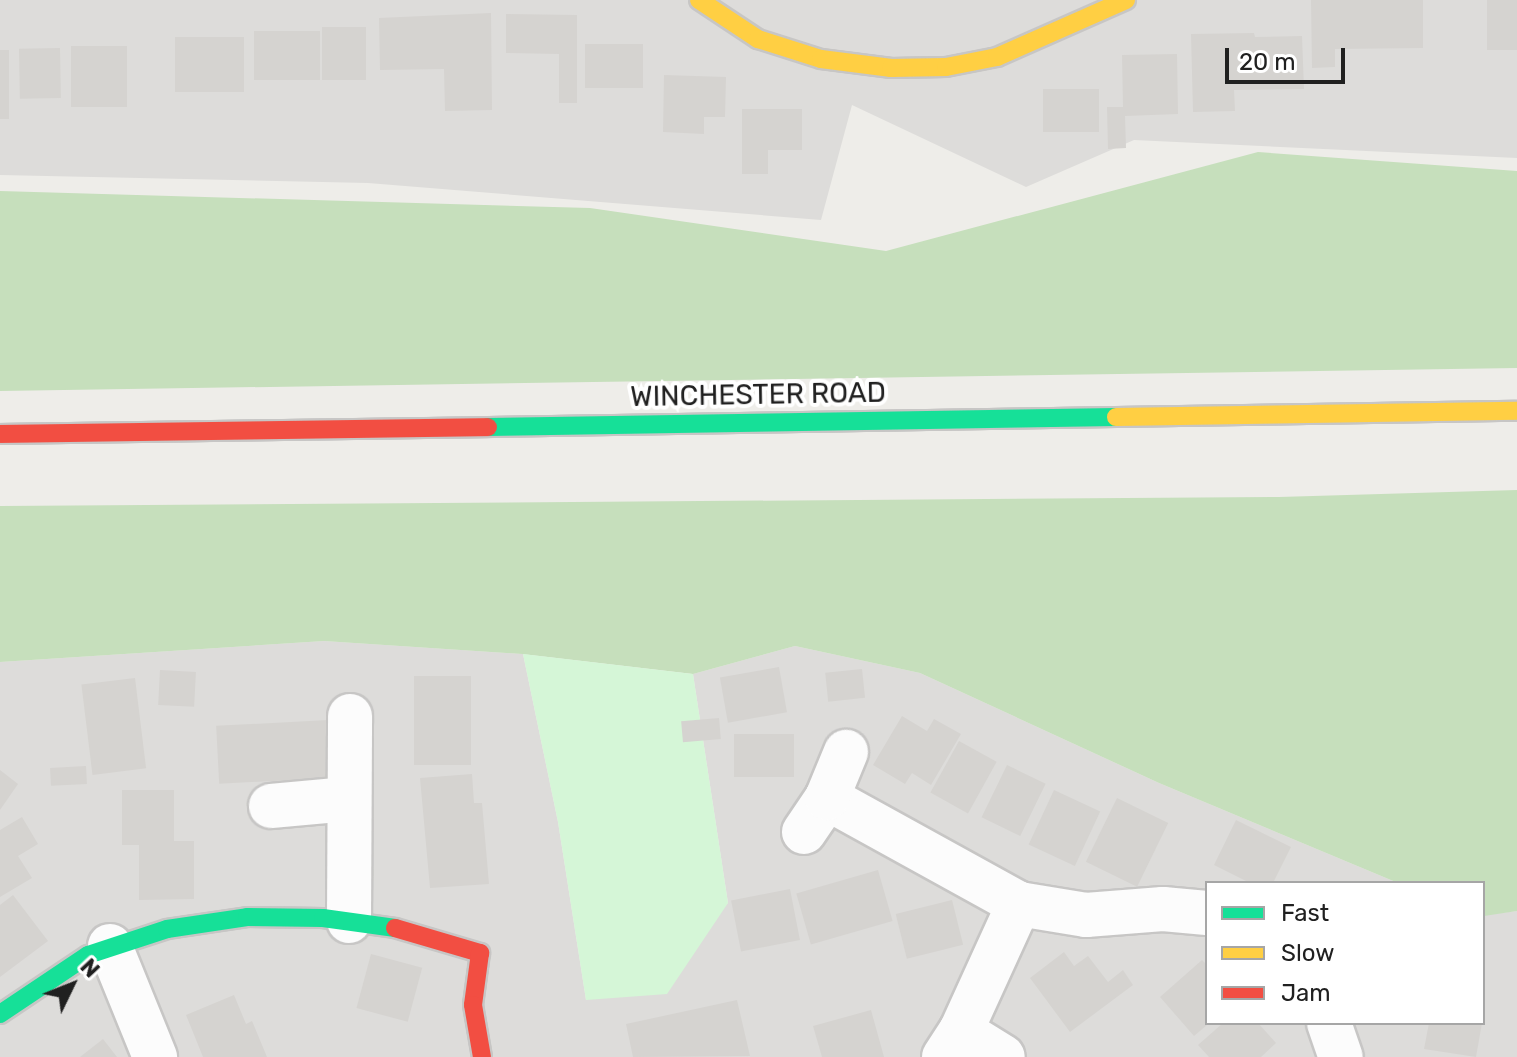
<!DOCTYPE html>
<html>
<head>
<meta charset="utf-8">
<style>
  body { margin:0 }
  #map { position:relative; width:1517px; height:1057px; overflow:hidden; background:#eeede9; font-family:Rubik,sans-serif }
  div>[style] { position:absolute }
  [style*='--x'] { left:calc(var(--x)*1px); top:calc(var(--y)*1px); width:calc(var(--w)*1px); rotate:calc(var(--a)*1deg) }
  .residential>* { inset:0; background:#dddcda }
  .forest>* { inset:0; background:#c6dfbc }
  .park>* { inset:0; background:#d5f6d7 }
  .building>* { inset:0; background:#d5d3d0; transform-origin:0 0 }
  .roads { filter:drop-shadow(2px 0 #c7c6c5) drop-shadow(-2px 0 #c7c6c5) drop-shadow(0 2px #c7c6c5) drop-shadow(0 -2px #c7c6c5) }
  .street>* { height:44px; margin:-22px; padding:0 22px; transform-origin:22px; border-radius:22px; background:#fcfcfc }
  .fast>* { height:18px; margin:-9px; padding:0 9px; transform-origin:9px; border-radius:9px; background:#16e098 }
  .slow>* { height:18px; margin:-9px; padding:0 9px; transform-origin:9px; border-radius:9px; background:#ffcf43 }
  .jam>* { height:18px; margin:-9px; padding:0 9px; transform-origin:9px; border-radius:9px; background:#f24e42 }
  span { translate:-50% -50%; white-space:nowrap; text-align:center; line-height:1.15; -webkit-text-stroke:8px #fff; paint-order:stroke }
  .street-label { font-size:28px; color:#202020 }
  .legend { position:absolute; left:1205px; top:881px; width:280px; height:144px; box-sizing:border-box; background:#fff; border:2px solid #a6a6a6; margin:0; padding:10px 14px; list-style:none; font-size:24px; color:#202020 }
  .legend li { display:flex; align-items:center; gap:16px; height:40px }
  .legend b { width:40px; border:2px solid #a6a6a6 }
  .north { position:absolute; left:32px; top:945px; width:80px; height:80px; -webkit-text-stroke:6px #fff; paint-order:stroke; rotate:47deg; font-size:22px; font-weight:700; line-height:32px; text-align:center; color:#202020 }
  .north::after { content:''; display:block; margin:auto; width:28px; height:36px; background:#202020; clip-path:polygon(50% 0,100% 100%,50% 72%,0 100%) }
  .scale { position:absolute; left:1225px; top:48px; width:120px; height:36px; box-sizing:border-box; border:4px solid #202020; border-top:0; padding-left:10px; font-size:24px; line-height:28px; white-space:nowrap; color:#202020; -webkit-text-stroke:6px #fff; paint-order:stroke }
</style>
</head>
<body>
<div id="map">
  <div class="residential">
    <div style="clip-path:polygon(0 0,1517px 0,1517px 158px,1134px 140px,1026px 187px,852px 105px,821px 220px,368px 183px,0 175px)"></div>
    <div style="clip-path:polygon(324px 641px,523px 654px,558px 822px,586px 1000px,728px 903px,693px 674px,795px 646px,920px 673px,1159px 783px,1398px 883px,1207px 883px,1207px 1023px,1483px 1023px,1483px 915px,1517px 911px,1517px 1057px,0 1057px,0 662px)"></div>
  </div>
  <div class="forest">
    <div style="clip-path:polygon(1258px 152px,1517px 171px,1517px 368px,0 391px,0 191px,590px 208px,886px 251px)"></div>
    <div style="clip-path:polygon(1517px 490px,1517px 911px,1484px 916px,1483px 883px,1398px 883px,1159px 783px,920px 673px,795px 646px,693px 674px,522px 654px,324px 641px,0 662px,0 506px,1279px 497px)"></div>
  </div>
  <div class="park">
    <div style="clip-path:polygon(523px 654px,693px 674px,728px 903px,667px 994px,586px 1000px,558px 822px)"></div>
  </div>
  <div class="building">
    <div style="clip-path:polygon(1311px 0,1423px 0,1423px 48px,1335px 49px,1335px 67px,1312px 68px)"></div>
    <div style="left:1487px;top:0;width:30px;height:50px"></div>
    <div style="clip-path:polygon(491px 13px,492px 110px,445px 111px,444px 69px,380px 70px,379px 18px)"></div>
    <div style="clip-path:polygon(506px 14px,577px 15px,577px 103px,559px 103px,559px 54px,506px 53px)"></div>
    <div style="left:322px;top:27px;width:44px;height:53px"></div>
    <div style="left:254px;top:31px;width:66px;height:49px"></div>
    <div style="clip-path:polygon(1254px 33px,1255px 37px,1302px 36px,1304px 89px,1234px 90px,1235px 111px,1193px 112px,1191px 34px)"></div>
    <div style="left:175px;top:37px;width:69px;height:55px"></div>
    <div style="left:585px;top:44px;width:58px;height:44px"></div>
    <div style="left:71px;top:46px;width:56px;height:61px"></div>
    <div style="left:60px;top:48px;width:50px;height:41px;rotate:89deg"></div>
    <div style="left:0;top:50px;width:9px;height:69px"></div>
    <div style="clip-path:polygon(1177px 54px,1178px 114px,1125px 116px,1126px 148px,1108px 149px,1107px 107px,1123px 107px,1122px 55px)"></div>
    <div style="clip-path:polygon(664px 75px,726px 77px,725px 117px,704px 117px,704px 134px,663px 132px)"></div>
    <div style="left:1099px;top:89px;width:43px;height:56px;rotate:90deg"></div>
    <div style="clip-path:polygon(742px 109px,802px 109px,802px 150px,768px 150px,768px 174px,742px 174px)"></div>
    <div style="left:779px;top:667px;width:46px;height:60px;rotate:80deg"></div>
    <div style="left:862px;top:669px;width:29px;height:37px;rotate:84deg"></div>
    <div style="left:160px;top:670px;width:36px;height:35px;rotate:3deg"></div>
    <div style="left:414px;top:676px;width:57px;height:89px"></div>
    <div style="left:135px;top:678px;width:91px;height:54px;rotate:83deg"></div>
    <div style="clip-path:polygon(902px 716px,927px 731px,934px 719px,961px 734px,931px 785px,912px 773px,905px 784px,873px 765px)"></div>
    <div style="left:719px;top:718px;width:21px;height:38px;rotate:85deg"></div>
    <div style="left:328px;top:720px;width:58px;height:112px;rotate:87deg"></div>
    <div style="left:734px;top:734px;width:60px;height:43px"></div>
    <div style="left:959px;top:741px;width:43px;height:59px;rotate:29deg"></div>
    <div style="left:1007px;top:765px;width:43px;height:58px;rotate:26deg"></div>
    <div style="left:86px;top:766px;width:18px;height:36px;rotate:87deg"></div>
    <div style="clip-path:polygon(0 770px,18px 784px,0 810px)"></div>
    <div style="clip-path:polygon(472px 774px,474px 803px,482px 803px,489px 884px,430px 888px,420px 778px)"></div>
    <div style="clip-path:polygon(122px 790px,174px 790px,174px 841px,194px 841px,194px 899px,139px 900px,139px 845px,122px 845px)"></div>
    <div style="left:1054px;top:790px;width:51px;height:60px;rotate:25deg"></div>
    <div style="left:1117px;top:798px;width:57px;height:71px;rotate:26deg"></div>
    <div style="clip-path:polygon(22px 817px,38px 844px,18px 856px,32px 878px,0 897px,0 830px)"></div>
    <div style="clip-path:polygon(1236px 820px,1291px 847px,1273px 883px,1250px 883px,1214px 865px)"></div>
    <div style="left:878px;top:870px;width:53px;height:85px;rotate:74deg"></div>
    <div style="left:790px;top:889px;width:52px;height:60px;rotate:79deg"></div>
    <div style="clip-path:polygon(13px 895px,48px 941px,0 977px,0 905px)"></div>
    <div style="left:952px;top:900px;width:46px;height:58px;rotate:76deg"></div>
    <div style="clip-path:polygon(1064px 952px,1074px 966px,1088px 956px,1108px 982px,1123px 970px,1133px 985px,1070px 1032px,1030px 978px)"></div>
    <div style="left:371px;top:954px;width:53px;height:56px;rotate:15deg"></div>
    <div style="clip-path:polygon(1202px 960px,1207px 965px,1207px 1025px,1194px 1036px,1160px 997px)"></div>
    <div style="clip-path:polygon(234px 995px,246px 1024px,252px 1021px,267px 1057px,203px 1057px,186px 1015px)"></div>
    <div style="clip-path:polygon(737px 1000px,750px 1056px,633px 1057px,626px 1024px)"></div>
    <div style="clip-path:polygon(871px 1010px,884px 1057px,822px 1057px,813px 1026px)"></div>
    <div style="clip-path:polygon(1223px 1023px,1258px 1023px,1276px 1043px,1261px 1057px,1209px 1057px,1198px 1045px)"></div>
    <div style="clip-path:polygon(1429px 1023px,1482px 1023px,1476px 1057px,1424px 1049px)"></div>
    <div style="clip-path:polygon(103px 1039px,117px 1057px,80px 1057px)"></div>
  </div>
  <div class="roads">
    <div class="street">
      <div style="--x:827;--y:798;--w:219;--a:28.9"></div>
      <div style="--x:1019;--y:904;--w:68;--a:9.3"></div>
      <div style="--x:1086;--y:915;--w:77;--a:-4.5"></div>
      <div style="--x:1163;--y:909;--w:44;--a:5.2"></div>
      <div style="--x:271;--y:806;--w:77;--a:-5.2"></div>
      <div style="--x:804;--y:832;--w:41;--a:-55.9"></div>
      <div style="--x:827;--y:798;--w:50;--a:-67.6"></div>
      <div style="--x:349;--y:921;--w:205;--a:-89.7"></div>
      <div style="--x:110;--y:946;--w:120;--a:67.9"></div>
      <div style="--x:1329;--y:1023;--w:36;--a:71"></div>
      <div style="--x:961;--y:1031;--w:140;--a:-65.5"></div>
      <div style="--x:944;--y:1057;--w:31;--a:-57"></div>
      <div style="--x:961;--y:1031;--w:49;--a:31.8"></div>
    </div>
    <div class="fast">
      <div style="--x:488;--y:427;--w:628;--a:-0.91"></div>
      <div style="--x:0;--y:1014;--w:106;--a:-33.8"></div>
      <div style="--x:88;--y:955;--w:83;--a:-18.2"></div>
      <div style="--x:167;--y:929;--w:81;--a:-8.5"></div>
      <div style="--x:247;--y:917;--w:76;--a:0.8"></div>
      <div style="--x:323;--y:918;--w:73;--a:7.9"></div>
    </div>
    <div class="slow">
      <div style="--x:699;--y:0;--w:71;--a:33.5"></div>
      <div style="--x:758;--y:39;--w:66;--a:17.6"></div>
      <div style="--x:821;--y:59;--w:71;--a:7.3"></div>
      <div style="--x:891;--y:68;--w:55;--a:-1"></div>
      <div style="--x:946;--y:67;--w:52;--a:-11.1"></div>
      <div style="--x:997;--y:57;--w:141;--a:-23.8"></div>
      <div style="--x:1116;--y:417;--w:401;--a:-0.9"></div>
    </div>
    <div class="jam">
      <div style="--x:0;--y:434;--w:488;--a:-0.8"></div>
      <div style="--x:395;--y:928;--w:89;--a:16.4"></div>
      <div style="--x:480;--y:953;--w:52;--a:97.7"></div>
      <div style="--x:473;--y:1005;--w:53;--a:80.2"></div>
    </div>
  </div>
  <div class="street-label">
    <span style="left:758px;top:395px;rotate:-1deg">WINCHESTER ROAD</span>
  </div>
  <ul class="legend">
  <li><b style="height:10px;background:#16e098"></b>Fast</li>
  <li><b style="height:10px;background:#ffcf43"></b>Slow</li>
  <li><b style="height:10px;background:#f24e42"></b>Jam</li>
  </ul>
  <div class="north">N</div>
  <div class="scale">20 m</div>
</div>
</body>
</html>
